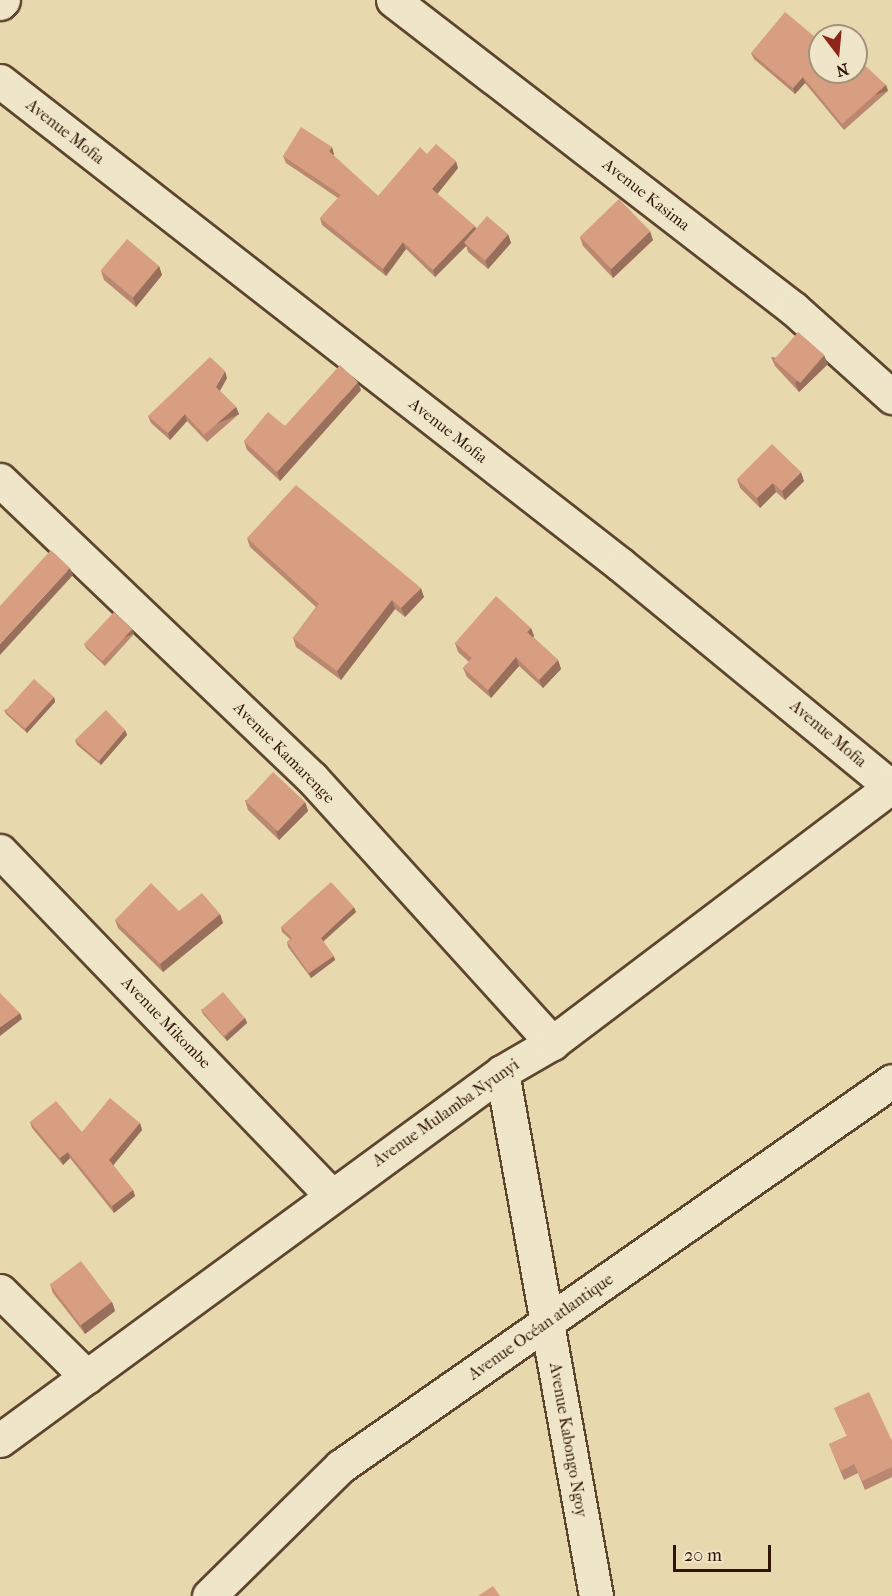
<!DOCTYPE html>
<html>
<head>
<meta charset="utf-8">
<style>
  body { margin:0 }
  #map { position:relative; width:892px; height:1596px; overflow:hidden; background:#e7d8ae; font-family:"IM FELL French Canon",serif }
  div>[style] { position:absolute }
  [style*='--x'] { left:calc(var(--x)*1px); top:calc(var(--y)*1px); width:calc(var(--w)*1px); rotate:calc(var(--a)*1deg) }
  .roads { filter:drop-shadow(2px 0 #5e452e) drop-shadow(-2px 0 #5e452e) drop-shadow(0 2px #5e452e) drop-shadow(0 -2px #5e452e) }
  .minor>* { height:33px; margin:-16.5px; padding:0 16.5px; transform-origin:16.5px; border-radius:16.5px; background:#efe6ca }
  .wall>* { inset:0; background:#ba8870 }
  .shaded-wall>* { inset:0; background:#976f5b; transform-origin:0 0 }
  .building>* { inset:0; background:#d89e82; transform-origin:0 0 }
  span { translate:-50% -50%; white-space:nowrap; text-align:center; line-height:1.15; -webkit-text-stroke:6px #efe6ca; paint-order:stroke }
  .street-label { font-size:16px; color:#301404 }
  .north { position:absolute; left:808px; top:24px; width:60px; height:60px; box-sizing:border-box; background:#efe6ca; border:2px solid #a3927b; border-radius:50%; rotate:164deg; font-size:16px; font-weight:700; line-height:24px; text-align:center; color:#301404 }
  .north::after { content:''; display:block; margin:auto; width:21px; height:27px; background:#8f2418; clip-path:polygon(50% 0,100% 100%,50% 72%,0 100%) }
  .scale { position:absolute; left:673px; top:1545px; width:98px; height:27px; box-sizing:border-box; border:3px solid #301404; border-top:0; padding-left:8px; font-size:18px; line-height:21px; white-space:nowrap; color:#301404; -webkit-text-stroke:4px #efe6ca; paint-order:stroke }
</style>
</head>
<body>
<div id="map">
  <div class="roads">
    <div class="minor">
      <div style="--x:393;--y:0;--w:506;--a:37.62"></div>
      <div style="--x:794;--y:309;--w:132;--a:41.9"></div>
      <div style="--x:0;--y:3;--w:4;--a:-45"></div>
      <div style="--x:0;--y:81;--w:787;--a:37.93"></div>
      <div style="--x:621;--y:565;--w:350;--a:39.4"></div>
      <div style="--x:0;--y:480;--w:431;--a:43.7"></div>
      <div style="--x:312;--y:778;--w:358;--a:47.8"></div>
      <div style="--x:0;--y:851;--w:477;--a:46.1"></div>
      <div style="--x:502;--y:1072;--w:532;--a:79.83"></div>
      <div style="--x:0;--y:1291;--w:122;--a:44.7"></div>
      <div style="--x:0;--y:1440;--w:622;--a:-36.24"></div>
      <div style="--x:502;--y:1072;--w:58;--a:-30.1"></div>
      <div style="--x:552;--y:1043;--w:426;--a:-37.1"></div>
      <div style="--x:209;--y:1596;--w:185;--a:-44.6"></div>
      <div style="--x:341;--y:1466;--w:672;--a:-34.94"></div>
    </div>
  </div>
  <div class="wall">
    <div style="clip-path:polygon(815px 37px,886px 85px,888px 91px,844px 130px,805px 83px,795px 94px,754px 59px,751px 53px)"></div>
    <div style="clip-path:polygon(334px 154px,333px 156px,378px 196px,427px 154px,458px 168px,437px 194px,476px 229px,508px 234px,511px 243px,488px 269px,468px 252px,466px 246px,435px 277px,406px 249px,386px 276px,322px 225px,320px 218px,338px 198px,286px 163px,283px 156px)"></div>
    <div style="clip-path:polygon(580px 237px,653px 240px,613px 278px,583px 246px)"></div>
    <div style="clip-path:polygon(159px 266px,162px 275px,136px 307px,104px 280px,101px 271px)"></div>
    <div style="clip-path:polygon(771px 357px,828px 364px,799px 392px,775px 366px)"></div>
    <div style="clip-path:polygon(227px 378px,220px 391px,236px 407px,239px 414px,207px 442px,187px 421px,170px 440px,151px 423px,148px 416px)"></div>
    <div style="clip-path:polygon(361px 390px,280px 481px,247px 450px,244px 441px,285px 426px)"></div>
    <div style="clip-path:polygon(737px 479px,804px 481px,785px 500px,776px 492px,760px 508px,740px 488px)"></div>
    <div style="clip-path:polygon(247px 538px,424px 597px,405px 617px,395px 609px,341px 680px,296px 647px,293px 638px,316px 607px,250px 547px)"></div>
    <div style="clip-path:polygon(531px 628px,534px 636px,533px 637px,558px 660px,561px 669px,543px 688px,519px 666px,491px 698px,467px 677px,463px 668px,469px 662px,458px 652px,455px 643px)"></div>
    <div style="clip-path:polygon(132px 629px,134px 634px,105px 666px,86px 648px,84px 644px)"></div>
    <div style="clip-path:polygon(54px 697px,55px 702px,27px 733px,6px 714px,4px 710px)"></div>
    <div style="clip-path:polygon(125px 730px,127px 735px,101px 765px,77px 745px,75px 740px)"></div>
    <div style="clip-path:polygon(245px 800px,305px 802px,308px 811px,279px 840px,248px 810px)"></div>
    <div style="clip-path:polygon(179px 911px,220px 914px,223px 923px,163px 972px,118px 928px,115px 920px)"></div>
    <div style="clip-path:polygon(356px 912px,323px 942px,335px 960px,311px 978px,288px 947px,287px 942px,290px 939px,282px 932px,281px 927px)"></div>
    <div style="clip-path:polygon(201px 1009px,245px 1018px,247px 1023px,227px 1041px,203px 1014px)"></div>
    <div style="clip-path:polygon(30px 1122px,82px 1132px,140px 1123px,142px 1130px,113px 1165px,133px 1190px,135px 1196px,114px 1213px,70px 1158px,63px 1165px,32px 1128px)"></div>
    <div style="clip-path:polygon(50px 1284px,112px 1302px,115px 1311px,85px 1334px,53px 1293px)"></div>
    <div style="clip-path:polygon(834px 1408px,892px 1441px,892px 1477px,865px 1490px,858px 1473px,844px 1480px,829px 1444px,847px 1436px)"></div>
  </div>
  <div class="shaded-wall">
    <div style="clip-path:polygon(803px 77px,805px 83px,795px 94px,793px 88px)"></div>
    <div style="left:886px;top:85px;width:6px;height:59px;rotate:72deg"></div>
    <div style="clip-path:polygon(332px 147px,334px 154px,331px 159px,329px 151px)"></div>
    <div style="clip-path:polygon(456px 161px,458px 168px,435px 197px,432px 189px)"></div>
    <div style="clip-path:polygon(475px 226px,478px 234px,465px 243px,466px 246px,435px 277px,433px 270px)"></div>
    <div style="clip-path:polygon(650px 231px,653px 240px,613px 278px,610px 268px)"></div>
    <div style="clip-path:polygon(508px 234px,511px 243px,488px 269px,485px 260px)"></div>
    <div style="clip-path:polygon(403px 242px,406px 249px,386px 276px,383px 269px)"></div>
    <div style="clip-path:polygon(159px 266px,162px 275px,136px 307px,133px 298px)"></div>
    <div style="clip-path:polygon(824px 355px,828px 364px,799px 392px,795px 383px)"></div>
    <div style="clip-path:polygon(225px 371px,227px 378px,218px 394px,216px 387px)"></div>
    <div style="clip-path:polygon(358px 382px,361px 390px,280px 481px,277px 472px)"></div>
    <div style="left:236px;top:407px;width:8px;height:43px;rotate:67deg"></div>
    <div style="clip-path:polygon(185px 414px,187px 421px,170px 440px,168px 433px)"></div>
    <div style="clip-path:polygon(801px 472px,804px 481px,785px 500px,782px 491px)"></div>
    <div style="clip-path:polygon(773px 483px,776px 492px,760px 508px,757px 498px)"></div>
    <div style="clip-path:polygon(70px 568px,73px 575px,0 655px,0 644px)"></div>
    <div style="clip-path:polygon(421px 588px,424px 597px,405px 617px,401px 608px)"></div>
    <div style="clip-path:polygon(392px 600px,395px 609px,341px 680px,337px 671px)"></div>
    <div style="clip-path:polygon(531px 628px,534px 636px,530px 640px,527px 632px)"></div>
    <div style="left:132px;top:629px;width:5px;height:43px;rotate:68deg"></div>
    <div style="clip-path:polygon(516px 657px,519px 666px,491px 698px,488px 690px)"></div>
    <div style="clip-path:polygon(558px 660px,561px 669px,543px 688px,539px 680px)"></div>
    <div style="clip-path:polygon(54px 697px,55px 702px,27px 733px,25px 728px)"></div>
    <div style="clip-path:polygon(125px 730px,127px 735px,101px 765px,99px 761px)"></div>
    <div style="clip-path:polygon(305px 802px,308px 811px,279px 840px,276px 831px)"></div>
    <div style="clip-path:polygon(354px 907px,356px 912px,322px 942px,321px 938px)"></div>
    <div style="clip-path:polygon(220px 914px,223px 923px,163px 972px,160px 964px)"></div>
    <div style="clip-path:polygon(334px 956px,335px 960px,311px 978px,309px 973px)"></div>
    <div style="clip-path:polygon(20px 1013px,22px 1019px,0 1036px,0 1027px)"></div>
    <div style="clip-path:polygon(245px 1018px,247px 1023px,227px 1041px,225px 1037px)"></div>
    <div style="clip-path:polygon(140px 1123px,142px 1130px,112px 1167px,109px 1160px)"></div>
    <div style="clip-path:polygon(68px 1152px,70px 1158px,63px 1165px,60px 1158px)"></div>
    <div style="clip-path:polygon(133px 1190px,135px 1196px,114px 1213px,112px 1206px)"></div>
    <div style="clip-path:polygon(112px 1302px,115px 1311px,85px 1334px,81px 1325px)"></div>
  </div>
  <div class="building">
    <div style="clip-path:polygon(785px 12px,815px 37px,824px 27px,834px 36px,820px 36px,820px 72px,856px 72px,856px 57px,886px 85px,842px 124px,803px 77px,793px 88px,751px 53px)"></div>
    <div style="clip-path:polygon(301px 127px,332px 147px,329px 151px,378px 196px,420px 147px,427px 154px,436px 144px,456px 161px,432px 189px,475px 226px,433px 270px,403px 242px,383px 269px,320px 218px,341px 195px,283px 156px)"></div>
    <div style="left:619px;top:199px;width:45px;height:54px;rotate:46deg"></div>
    <div style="left:487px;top:216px;width:28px;height:35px;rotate:41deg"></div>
    <div style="left:127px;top:239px;width:42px;height:41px;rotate:40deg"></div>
    <div style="left:798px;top:332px;width:35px;height:37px;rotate:41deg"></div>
    <div style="clip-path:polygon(210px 357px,225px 371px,216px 387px,236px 407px,204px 435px,185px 414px,168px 433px,148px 416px)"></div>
    <div style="clip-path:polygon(340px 365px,358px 382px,277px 472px,244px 441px,268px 412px,285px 426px)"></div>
    <div style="clip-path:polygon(772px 444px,801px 472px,782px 491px,773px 483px,757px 498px,737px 479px)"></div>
    <div style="clip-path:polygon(296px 485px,421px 588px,401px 608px,392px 600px,337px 671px,293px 638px,319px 604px,247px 538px)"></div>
    <div style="clip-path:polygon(51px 550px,70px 568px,0 644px,0 606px)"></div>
    <div style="clip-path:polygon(496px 596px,531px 628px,527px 632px,558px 660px,539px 680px,516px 657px,488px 690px,463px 668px,472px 658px,455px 643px)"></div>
    <div style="left:114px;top:612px;width:25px;height:44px;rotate:43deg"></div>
    <div style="left:34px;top:679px;width:27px;height:43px;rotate:42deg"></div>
    <div style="clip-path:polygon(106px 710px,125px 730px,99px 761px,75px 740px)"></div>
    <div style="left:273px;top:772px;width:44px;height:40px;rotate:43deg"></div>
    <div style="clip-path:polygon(331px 882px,354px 907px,321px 938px,334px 956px,309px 973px,287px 942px,292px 938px,281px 927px)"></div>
    <div style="clip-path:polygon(151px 883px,179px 911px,202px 893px,220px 914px,160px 964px,115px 920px)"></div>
    <div style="left:223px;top:992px;width:34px;height:28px;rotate:50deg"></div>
    <div style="clip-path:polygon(0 993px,20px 1013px,0 1027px)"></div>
    <div style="clip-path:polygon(110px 1098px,140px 1123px,109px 1160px,133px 1190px,112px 1206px,68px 1152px,60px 1158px,30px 1122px,56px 1101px,82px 1132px)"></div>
    <div style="left:81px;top:1261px;width:51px;height:39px;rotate:53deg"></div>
    <div style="clip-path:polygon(869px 1392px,892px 1441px,892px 1467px,862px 1481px,854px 1464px,841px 1471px,829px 1444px,847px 1436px,834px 1408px)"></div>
    <div style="clip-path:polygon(493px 1586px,500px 1596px,478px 1596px)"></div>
  </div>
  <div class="street-label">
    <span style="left:65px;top:132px;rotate:38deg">Avenue Mofia</span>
    <span style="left:646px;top:195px;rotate:38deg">Avenue Kasima</span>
    <span style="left:448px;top:431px;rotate:38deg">Avenue Mofia</span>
    <span style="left:828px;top:734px;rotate:40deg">Avenue Mofia</span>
    <span style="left:284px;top:753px;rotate:45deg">Avenue Kamarenge</span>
    <span style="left:166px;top:1023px;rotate:46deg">Avenue Mikombe</span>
    <span style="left:446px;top:1113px;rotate:-35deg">Avenue Mulamba Nyunyi</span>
    <span style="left:541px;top:1327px;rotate:-35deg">Avenue Océan atlantique</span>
    <span style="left:568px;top:1440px;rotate:80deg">Avenue Kabongo Ngoy</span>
  </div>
  <div class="north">N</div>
  <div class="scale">20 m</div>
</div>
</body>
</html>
